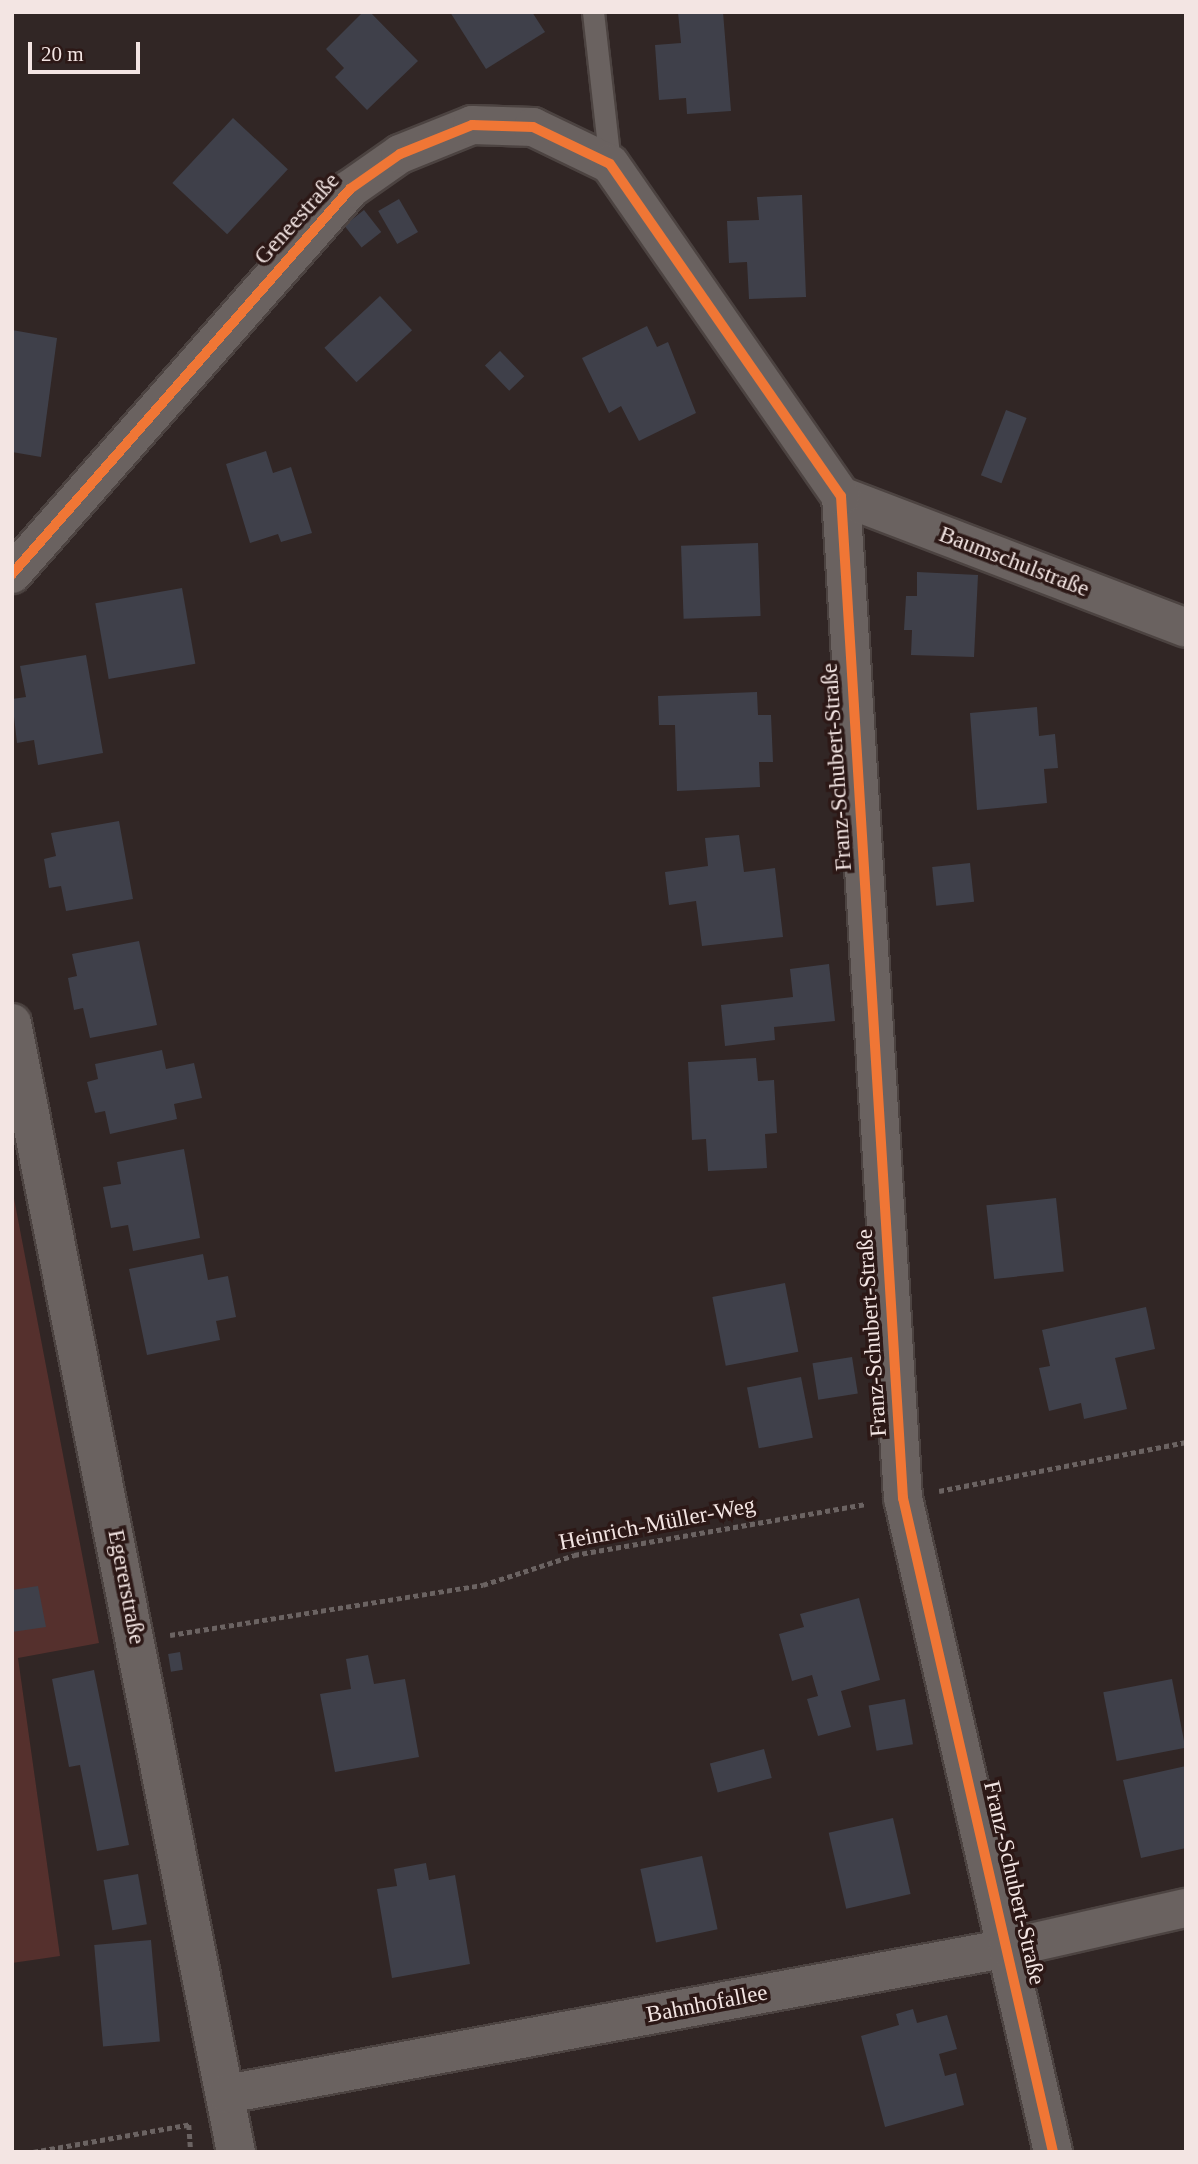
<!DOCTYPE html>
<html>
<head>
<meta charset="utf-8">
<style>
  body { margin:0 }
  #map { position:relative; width:1198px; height:2164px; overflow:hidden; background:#312625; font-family:"Times New Roman",serif }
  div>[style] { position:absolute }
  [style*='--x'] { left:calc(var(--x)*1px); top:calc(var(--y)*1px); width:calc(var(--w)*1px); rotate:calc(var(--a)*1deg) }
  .green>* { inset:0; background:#55302d }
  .building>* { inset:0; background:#3f404a; transform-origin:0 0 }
  .path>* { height:4.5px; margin-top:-2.25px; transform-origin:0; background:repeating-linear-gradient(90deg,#6b6362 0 5px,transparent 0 8.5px) }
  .roads { filter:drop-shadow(2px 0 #4c4341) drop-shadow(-2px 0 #4c4341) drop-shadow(0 2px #4c4341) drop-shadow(0 -2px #4c4341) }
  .lane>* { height:21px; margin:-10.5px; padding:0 10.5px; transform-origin:10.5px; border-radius:10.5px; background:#6a6260 }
  .street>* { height:38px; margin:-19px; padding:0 19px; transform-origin:19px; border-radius:19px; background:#6a6260 }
  .cycleway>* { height:10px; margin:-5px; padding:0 5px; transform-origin:5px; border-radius:5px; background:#f07635 }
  span { translate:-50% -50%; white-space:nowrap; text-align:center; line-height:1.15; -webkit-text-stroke:7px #2c1816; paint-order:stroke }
  .street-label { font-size:23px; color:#f3e5e3 }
  .frame { position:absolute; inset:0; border:14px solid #f3e5e3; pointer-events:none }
  .scale { position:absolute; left:28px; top:42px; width:112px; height:32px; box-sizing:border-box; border:4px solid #f3e5e3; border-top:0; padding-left:9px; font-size:21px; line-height:24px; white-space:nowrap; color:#f3e5e3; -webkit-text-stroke:5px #2c1816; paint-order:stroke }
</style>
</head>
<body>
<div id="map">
  <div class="green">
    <div style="clip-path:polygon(12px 1188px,99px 1643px,18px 1658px,60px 1956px,12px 1963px)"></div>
  </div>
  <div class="building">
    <div style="clip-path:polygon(363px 12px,370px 12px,418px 61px,367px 110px,335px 77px,344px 68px,326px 49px)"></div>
    <div style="clip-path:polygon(450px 12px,532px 12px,545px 32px,486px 69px)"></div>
    <div style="clip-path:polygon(678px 12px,723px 12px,731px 111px,687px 114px,686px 98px,659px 100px,655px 45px,681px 43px)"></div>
    <div style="left:233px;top:118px;width:75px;height:89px;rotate:43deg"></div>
    <div style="clip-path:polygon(802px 195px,806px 297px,749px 299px,747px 262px,729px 263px,727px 221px,759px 220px,757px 197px)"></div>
    <div style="left:399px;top:199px;width:38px;height:24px;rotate:60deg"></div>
    <div style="left:364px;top:210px;width:28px;height:25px;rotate:52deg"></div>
    <div style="left:380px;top:296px;width:47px;height:76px;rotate:47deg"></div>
    <div style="clip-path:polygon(647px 326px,657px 347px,668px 342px,696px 413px,639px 441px,621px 406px,609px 413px,582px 358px)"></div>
    <div style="clip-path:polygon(12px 330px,57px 338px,41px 457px,12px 452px)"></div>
    <div style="left:500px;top:351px;width:35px;height:21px;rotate:46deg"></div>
    <div style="left:1006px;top:410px;width:22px;height:70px;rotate:21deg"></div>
    <div style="clip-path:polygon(266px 451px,273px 473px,291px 467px,312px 533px,281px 542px,278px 534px,250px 543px,226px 464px)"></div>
    <div style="left:758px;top:543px;width:73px;height:77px;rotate:88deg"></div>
    <div style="clip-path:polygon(917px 572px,978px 575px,974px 657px,911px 655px,912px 630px,904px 630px,906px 596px,917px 596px)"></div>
    <div style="left:182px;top:588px;width:77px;height:88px;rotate:80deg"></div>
    <div style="clip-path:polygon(86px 655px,103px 753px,38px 765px,34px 740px,17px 743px,12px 699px,26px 697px,20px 666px)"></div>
    <div style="clip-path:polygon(757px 692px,758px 715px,771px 715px,773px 762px,759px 762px,760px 787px,677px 791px,675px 725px,659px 725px,658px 696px)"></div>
    <div style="clip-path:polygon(1037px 707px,1039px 736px,1055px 734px,1058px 768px,1044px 769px,1047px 803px,977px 810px,970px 713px)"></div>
    <div style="clip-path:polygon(119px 821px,133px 899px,66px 911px,61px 886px,49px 888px,44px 859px,56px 856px,51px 833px)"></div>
    <div style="clip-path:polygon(739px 835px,744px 872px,775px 868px,783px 937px,702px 946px,696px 901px,669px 905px,665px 872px,708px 866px,705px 838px)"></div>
    <div style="left:970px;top:863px;width:39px;height:38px;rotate:84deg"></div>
    <div style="clip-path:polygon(139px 941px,157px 1025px,90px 1038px,83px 1008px,74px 1010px,68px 978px,77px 976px,72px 954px)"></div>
    <div style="clip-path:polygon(829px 964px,835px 1021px,774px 1027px,775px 1040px,725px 1046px,721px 1005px,793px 997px,790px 969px)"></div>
    <div style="clip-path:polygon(162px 1050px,166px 1069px,194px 1063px,202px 1098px,174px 1104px,177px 1119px,110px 1134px,105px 1111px,95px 1113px,87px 1082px,98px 1079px,95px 1064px)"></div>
    <div style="clip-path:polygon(756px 1058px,758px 1081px,774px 1080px,777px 1133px,765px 1134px,767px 1168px,708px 1171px,706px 1139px,692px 1140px,688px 1062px)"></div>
    <div style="clip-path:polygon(184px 1149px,200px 1238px,133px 1251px,128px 1225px,111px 1228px,103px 1187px,121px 1184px,117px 1162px)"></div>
    <div style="left:1056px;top:1198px;width:74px;height:70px;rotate:84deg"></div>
    <div style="clip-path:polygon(203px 1254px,208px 1280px,228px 1276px,236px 1317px,216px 1321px,220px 1340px,147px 1355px,129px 1269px)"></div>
    <div style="left:785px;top:1283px;width:70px;height:74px;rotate:79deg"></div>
    <div style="clip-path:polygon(1146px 1307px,1155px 1349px,1115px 1358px,1127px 1409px,1084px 1419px,1081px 1403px,1049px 1411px,1039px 1368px,1050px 1366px,1042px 1330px)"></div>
    <div style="left:852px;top:1357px;width:37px;height:40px;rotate:81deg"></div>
    <div style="left:801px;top:1377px;width:62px;height:55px;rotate:79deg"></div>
    <div style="clip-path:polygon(38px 1586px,46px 1627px,12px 1632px,12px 1590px)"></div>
    <div style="clip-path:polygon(859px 1598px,880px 1680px,841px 1691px,851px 1727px,818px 1736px,807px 1699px,818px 1696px,812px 1675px,792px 1681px,779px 1634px,804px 1627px,800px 1614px)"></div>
    <div style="left:180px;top:1652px;width:18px;height:12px;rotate:81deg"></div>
    <div style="clip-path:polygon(368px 1655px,374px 1684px,405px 1679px,419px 1757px,335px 1772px,320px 1694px,351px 1689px,346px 1659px)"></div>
    <div style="clip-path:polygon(94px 1670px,129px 1845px,97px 1851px,80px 1765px,69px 1767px,52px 1679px)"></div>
    <div style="left:1172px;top:1679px;width:70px;height:70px;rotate:79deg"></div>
    <div style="left:905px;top:1699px;width:46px;height:37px;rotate:80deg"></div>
    <div style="left:764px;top:1749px;width:30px;height:56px;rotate:75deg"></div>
    <div style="clip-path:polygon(1186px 1766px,1186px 1848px,1141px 1858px,1123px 1780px)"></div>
    <div style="left:893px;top:1818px;width:78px;height:66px;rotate:77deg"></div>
    <div style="left:702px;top:1856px;width:75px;height:63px;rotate:78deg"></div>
    <div style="clip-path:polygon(426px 1863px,429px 1880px,455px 1875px,470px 1964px,392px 1978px,377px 1889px,397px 1886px,394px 1869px)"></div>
    <div style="left:138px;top:1874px;width:51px;height:35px;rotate:80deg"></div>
    <div style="left:151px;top:1940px;width:102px;height:57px;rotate:85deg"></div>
    <div style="clip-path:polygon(913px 2009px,917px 2023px,947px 2015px,957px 2049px,939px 2054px,945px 2076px,956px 2073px,964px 2105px,885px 2127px,861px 2036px,899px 2025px,896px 2014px)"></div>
  </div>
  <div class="path">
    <div style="--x:939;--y:1491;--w:252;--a:-11.2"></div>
    <div style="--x:170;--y:1635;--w:317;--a:-9.1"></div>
    <div style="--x:483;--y:1585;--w:96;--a:-18.2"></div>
    <div style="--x:574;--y:1555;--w:295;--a:-9.9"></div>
    <div style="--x:189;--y:2125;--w:27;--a:86"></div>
    <div style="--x:33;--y:2152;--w:160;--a:-10"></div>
  </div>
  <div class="roads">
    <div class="lane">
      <div style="--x:593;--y:12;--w:153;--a:83.6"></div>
    </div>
    <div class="street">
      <div style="--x:841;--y:496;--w:1004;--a:86.46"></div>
      <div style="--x:903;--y:1498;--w:671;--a:77.08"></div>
      <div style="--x:841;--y:496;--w:369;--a:20.9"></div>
      <div style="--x:12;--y:574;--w:512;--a:-48.72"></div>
      <div style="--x:350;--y:189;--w:61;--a:-35"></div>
      <div style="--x:400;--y:154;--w:78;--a:-21.9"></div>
      <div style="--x:472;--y:125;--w:61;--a:1.9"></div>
      <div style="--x:533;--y:127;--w:85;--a:25.7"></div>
      <div style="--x:610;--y:164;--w:404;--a:55.2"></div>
      <div style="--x:12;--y:1023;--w:1151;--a:78.78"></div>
      <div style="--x:227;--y:2094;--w:795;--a:-10.59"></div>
      <div style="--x:1008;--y:1948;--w:182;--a:-12.7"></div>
    </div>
  </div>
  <div class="cycleway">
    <div style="--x:12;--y:574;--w:512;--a:-48.72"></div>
    <div style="--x:350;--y:189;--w:61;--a:-35"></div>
    <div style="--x:400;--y:154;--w:78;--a:-21.9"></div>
    <div style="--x:472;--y:125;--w:61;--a:1.9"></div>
    <div style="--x:533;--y:127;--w:85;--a:25.7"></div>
    <div style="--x:610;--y:164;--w:404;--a:55.2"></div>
    <div style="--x:841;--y:496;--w:1004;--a:86.46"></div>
    <div style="--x:903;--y:1498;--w:671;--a:77.08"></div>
  </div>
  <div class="street-label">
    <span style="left:297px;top:219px;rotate:-48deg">Geneestraße</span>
    <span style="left:1014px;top:562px;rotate:21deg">Baumschulstraße</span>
    <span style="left:837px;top:767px;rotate:-94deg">Franz-Schubert-Straße</span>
    <span style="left:872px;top:1333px;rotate:-94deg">Franz-Schubert-Straße</span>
    <span style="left:657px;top:1524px;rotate:-11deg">Heinrich-Müller-Weg</span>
    <span style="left:126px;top:1587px;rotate:79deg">Egererstraße</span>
    <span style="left:1014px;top:1883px;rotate:77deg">Franz-Schubert-Straße</span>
    <span style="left:707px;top:2004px;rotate:-11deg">Bahnhofallee</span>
  </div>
  <div class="frame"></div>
  <div class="scale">20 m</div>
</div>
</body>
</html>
